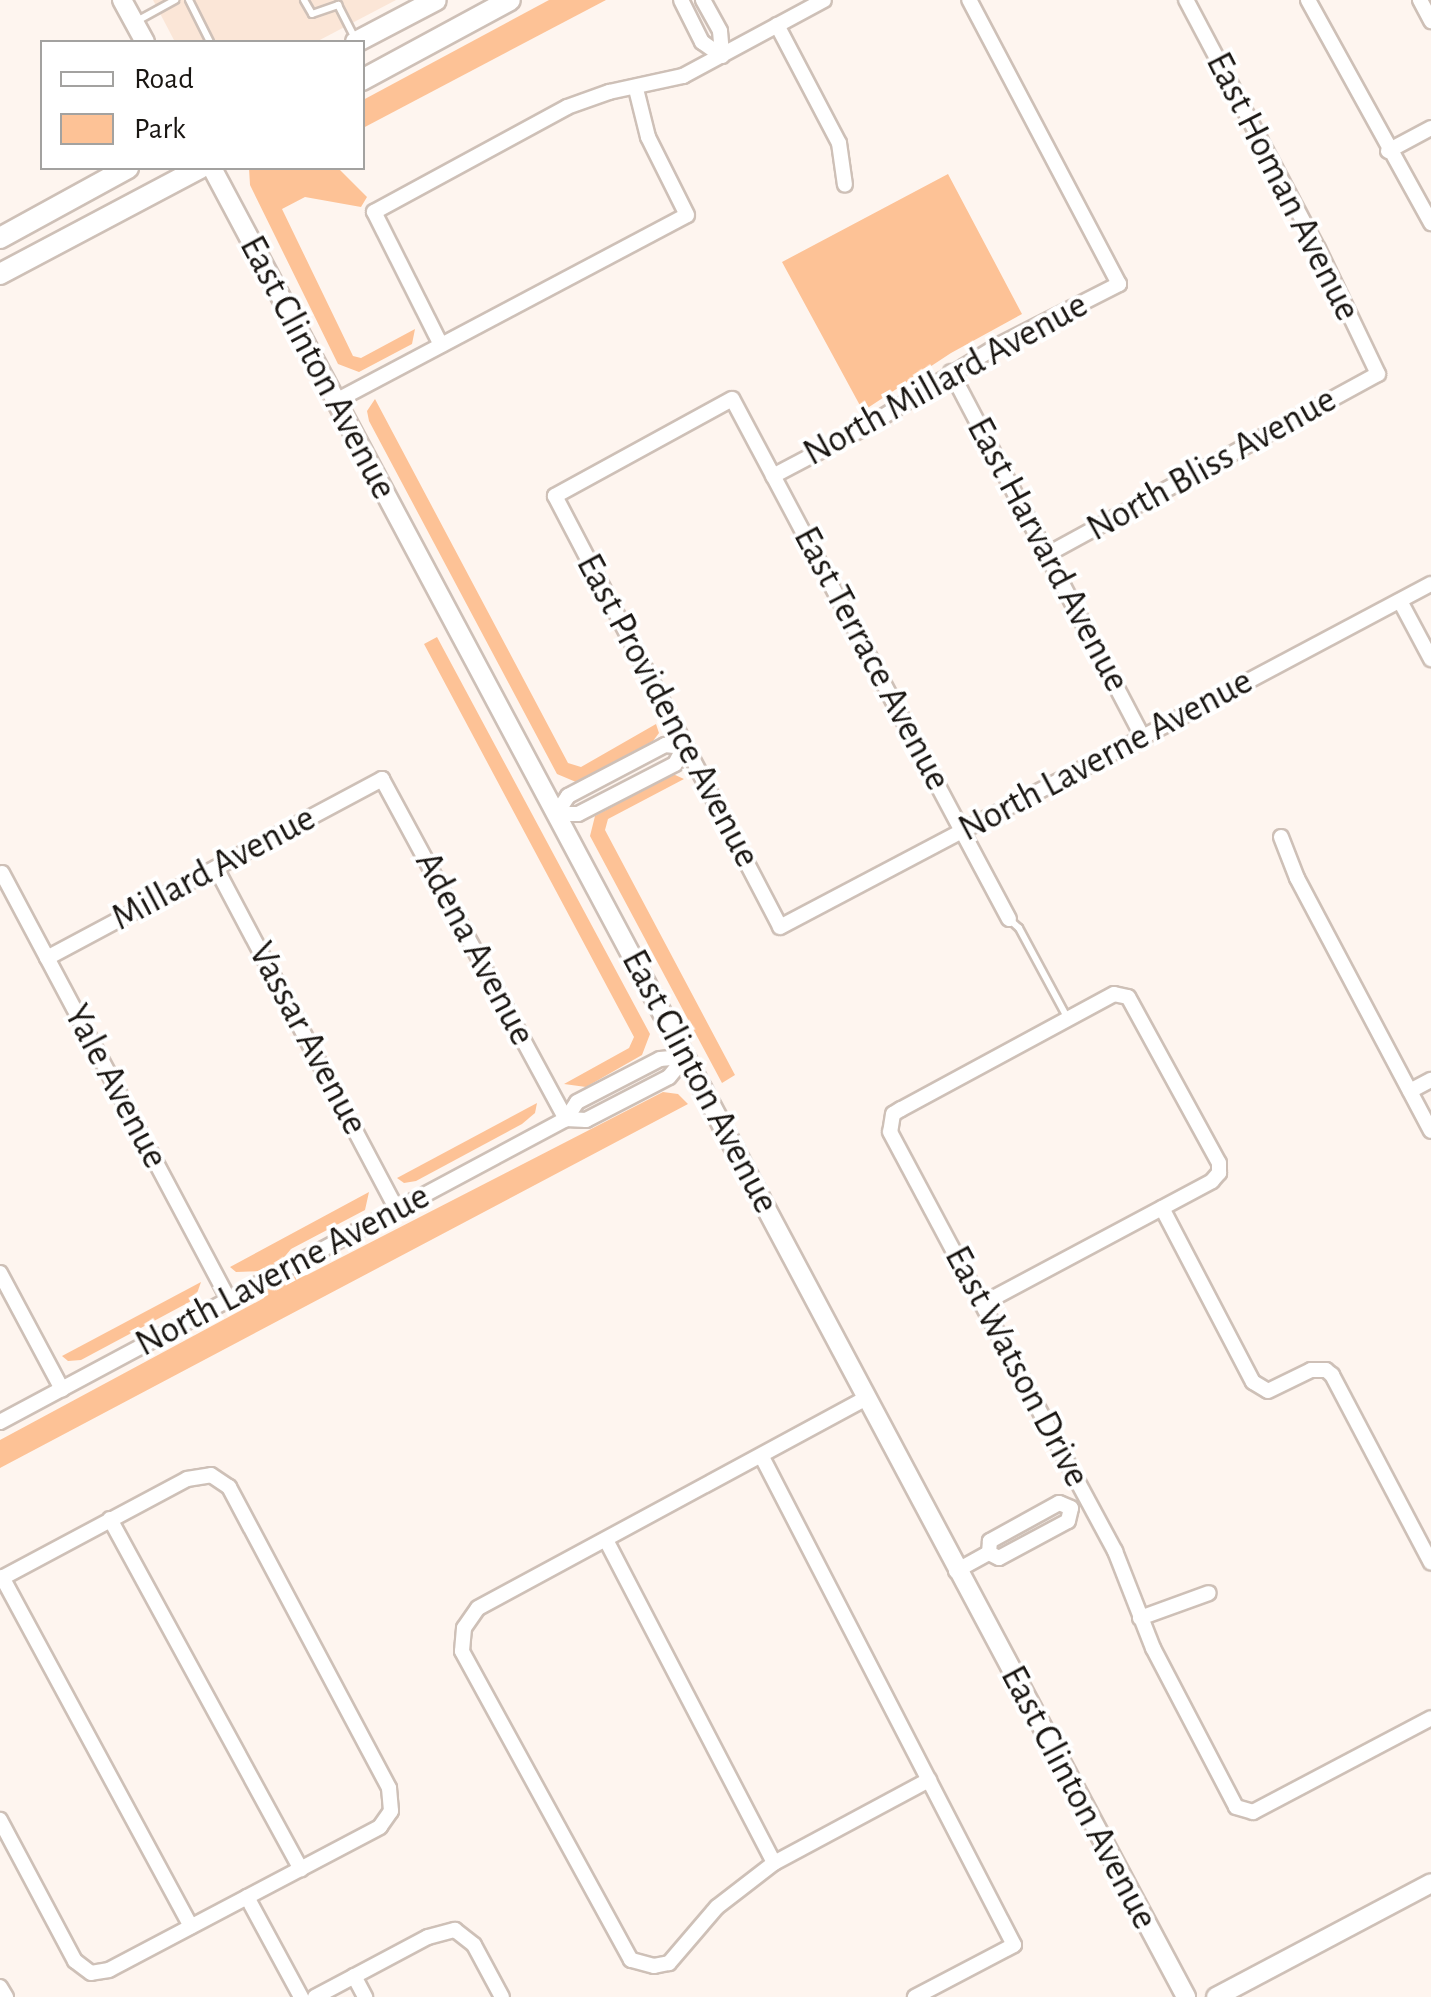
<!DOCTYPE html>
<html>
<head>
<meta charset="utf-8">
<style>
  body { margin:0 }
  #map { position:relative; width:1431px; height:1997px; overflow:hidden; background:#fef5ef; font-family:"Alegreya Sans",sans-serif }
  div>[style] { position:absolute }
  [style*='--x'] { left:calc(var(--x)*1px); top:calc(var(--y)*1px); width:calc(var(--w)*1px); rotate:calc(var(--a)*1deg) }
  .built>* { inset:0; background:#fbe6d7 }
  .green>* { inset:0; background:#fdc296 }
  .roads { filter:drop-shadow(2px 0 #cec0b7) drop-shadow(-2px 0 #cec0b7) drop-shadow(0 2px #cec0b7) drop-shadow(0 -2px #cec0b7) }
  .service>* { height:6px; margin:-3px; padding:0 3px; transform-origin:3px; border-radius:3px; background:#fff }
  .minor>* { height:14px; margin:-7px; padding:0 7px; transform-origin:7px; border-radius:7px; background:#fff }
  .tertiary>* { height:18px; margin:-9px; padding:0 9px; transform-origin:9px; border-radius:9px; background:#fff }
  .secondary>* { height:20px; margin:-10px; padding:0 10px; transform-origin:10px; border-radius:10px; background:#fff }
  span { translate:-50% -50%; white-space:nowrap; text-align:center; line-height:1.15; -webkit-text-stroke:8px #fff; paint-order:stroke }
  .street-label { font-size:38px; color:#1a1612 }
  .legend { position:absolute; left:40px; top:40px; width:325px; height:130px; box-sizing:border-box; background:#fff; border:2px solid #a3a2a0; margin:0; padding:12px 18px; list-style:none; font-size:30px; color:#1a1612 }
  .legend li { display:flex; align-items:center; gap:20px; height:50px }
  .legend b { width:50px; border:2px solid #a3a2a0 }
</style>
</head>
<body>
<div id="map">
  <div class="built">
    <div style="clip-path:polygon(153px 0,396px 0,316px 42px,175px 42px)"></div>
  </div>
  <div class="green">
    <div style="clip-path:polygon(549px 0,606px 0,363px 128px,363px 100px)"></div>
    <div style="clip-path:polygon(249px 168px,338px 168px,367px 197px,361px 207px,305px 197px,282px 209px,353px 356px,361px 358px,415px 329px,412px 344px,359px 372px,338px 364px,250px 185px)"></div>
    <div style="clip-path:polygon(948px 174px,1022px 314px,951px 353px,863px 411px,782px 262px)"></div>
    <div style="clip-path:polygon(375px 399px,568px 763px,581px 767px,656px 724px,659px 733px,653px 741px,576px 782px,557px 774px,369px 421px,367px 411px)"></div>
    <div style="clip-path:polygon(437px 637px,650px 1034px,642px 1055px,586px 1087px,564px 1084px,629px 1048px,634px 1037px,424px 644px)"></div>
    <div style="clip-path:polygon(673px 774px,684px 779px,608px 819px,605px 830px,735px 1075px,722px 1083px,590px 836px,595px 816px)"></div>
    <div style="clip-path:polygon(663px 1092px,678px 1094px,688px 1104px,0 1468px,0 1440px,264px 1298px,268px 1289px,289px 1277px,307px 1275px)"></div>
    <div style="clip-path:polygon(537px 1103px,535px 1113px,522px 1124px,416px 1181px,404px 1183px,397px 1178px)"></div>
    <div style="clip-path:polygon(369px 1192px,365px 1210px,291px 1249px,281px 1261px,262px 1271px,236px 1272px,230px 1267px)"></div>
    <div style="clip-path:polygon(201px 1282px,195px 1299px,81px 1360px,68px 1361px,62px 1356px)"></div>
  </div>
  <div class="roads">
    <div class="service">
      <div style="--x:189;--y:0;--w:47;--a:63.4"></div>
      <div style="--x:304;--y:0;--w:16;--a:60"></div>
      <div style="--x:312;--y:14;--w:28;--a:-19"></div>
      <div style="--x:338;--y:5;--w:35;--a:63"></div>
      <div style="--x:135;--y:22;--w:46;--a:-28.8"></div>
      <div style="--x:1010;--y:920;--w:12;--a:42"></div>
      <div style="--x:1019;--y:928;--w:101;--a:61.7"></div>
    </div>
    <div class="minor">
      <div style="--x:681;--y:0;--w:47;--a:63.4"></div>
      <div style="--x:702;--y:42;--w:24;--a:35"></div>
      <div style="--x:703;--y:0;--w:35;--a:61"></div>
      <div style="--x:720;--y:31;--w:25;--a:85"></div>
      <div style="--x:1308;--y:0;--w:255;--a:61.1"></div>
      <div style="--x:1420;--y:0;--w:24;--a:62"></div>
      <div style="--x:777;--y:25;--w:133;--a:62.3"></div>
      <div style="--x:839;--y:143;--w:42;--a:81.9"></div>
      <div style="--x:1388;--y:151;--w:49;--a:-28.1"></div>
      <div style="--x:441;--y:345;--w:149;--a:-116.7"></div>
      <div style="--x:374;--y:212;--w:220;--a:-28.5"></div>
      <div style="--x:567;--y:107;--w:45;--a:-19.7"></div>
      <div style="--x:609;--y:92;--w:76;--a:-12.2"></div>
      <div style="--x:683;--y:76;--w:160;--a:-28.3"></div>
      <div style="--x:951;--y:372;--w:412;--a:62.3"></div>
      <div style="--x:334;--y:402;--w:399;--a:-27.9"></div>
      <div style="--x:687;--y:215;--w:87;--a:-116.6"></div>
      <div style="--x:648;--y:137;--w:49;--a:-104"></div>
      <div style="--x:773;--y:476;--w:105;--a:-27.8"></div>
      <div style="--x:866;--y:427;--w:154;--a:-31.7"></div>
      <div style="--x:997;--y:346;--w:137;--a:-26.9"></div>
      <div style="--x:1119;--y:284;--w:321;--a:-117.8"></div>
      <div style="--x:1046;--y:555;--w:378;--a:-28.6"></div>
      <div style="--x:1378;--y:374;--w:139;--a:-115.6"></div>
      <div style="--x:1318;--y:249;--w:282;--a:-117.9"></div>
      <div style="--x:1400;--y:601;--w:66;--a:61.9"></div>
      <div style="--x:665;--y:745;--w:19;--a:6"></div>
      <div style="--x:684;--y:747;--w:19;--a:118"></div>
      <div style="--x:675;--y:764;--w:109;--a:152.7"></div>
      <div style="--x:578;--y:814;--w:22;--a:180"></div>
      <div style="--x:556;--y:814;--w:22;--a:-56"></div>
      <div style="--x:568;--y:796;--w:110;--a:-27.7"></div>
      <div style="--x:1281;--y:837;--w:44;--a:68.7"></div>
      <div style="--x:1297;--y:878;--w:286;--a:62.1"></div>
      <div style="--x:216;--y:868;--w:387;--a:62.1"></div>
      <div style="--x:2;--y:873;--w:484;--a:62"></div>
      <div style="--x:1009;--y:919;--w:100;--a:-118.1"></div>
      <div style="--x:962;--y:831;--w:489;--a:-118"></div>
      <div style="--x:732;--y:399;--w:202;--a:151.3"></div>
      <div style="--x:555;--y:496;--w:486;--a:62.4"></div>
      <div style="--x:780;--y:927;--w:206;--a:-27.8"></div>
      <div style="--x:962;--y:831;--w:204;--a:-27.4"></div>
      <div style="--x:1143;--y:737;--w:326;--a:-28"></div>
      <div style="--x:47;--y:958;--w:380;--a:-28.1"></div>
      <div style="--x:382;--y:779;--w:387;--a:61.6"></div>
      <div style="--x:1410;--y:1091;--w:24;--a:-28"></div>
      <div style="--x:566;--y:1119;--w:20;--a:3"></div>
      <div style="--x:586;--y:1120;--w:93;--a:-27.4"></div>
      <div style="--x:669;--y:1077;--w:26;--a:-51"></div>
      <div style="--x:1162;--y:1208;--w:196;--a:62.4"></div>
      <div style="--x:1253;--y:1382;--w:17;--a:31"></div>
      <div style="--x:1268;--y:1391;--w:48;--a:-26"></div>
      <div style="--x:1311;--y:1370;--w:15;--a:0"></div>
      <div style="--x:1326;--y:1370;--w:8;--a:40"></div>
      <div style="--x:1332;--y:1375;--w:212;--a:62.2"></div>
      <div style="--x:0;--y:1273;--w:132;--a:61.9"></div>
      <div style="--x:982;--y:1304;--w:261;--a:-28.1"></div>
      <div style="--x:1212;--y:1181;--w:11;--a:-49"></div>
      <div style="--x:1219;--y:1173;--w:10;--a:-90"></div>
      <div style="--x:1219;--y:1163;--w:189;--a:-118.7"></div>
      <div style="--x:1128;--y:997;--w:14;--a:-168"></div>
      <div style="--x:1114;--y:994;--w:242;--a:151.6"></div>
      <div style="--x:901;--y:1109;--w:9;--a:148"></div>
      <div style="--x:893;--y:1114;--w:18;--a:99"></div>
      <div style="--x:890;--y:1132;--w:195;--a:61.9"></div>
      <div style="--x:982;--y:1304;--w:281;--a:61.7"></div>
      <div style="--x:1115;--y:1551;--w:104;--a:68.6"></div>
      <div style="--x:1153;--y:1648;--w:179;--a:62.4"></div>
      <div style="--x:1236;--y:1807;--w:18;--a:16"></div>
      <div style="--x:1253;--y:1812;--w:201;--a:-27.8"></div>
      <div style="--x:0;--y:1422;--w:642;--a:-28.16"></div>
      <div style="--x:566;--y:1119;--w:20;--a:-57"></div>
      <div style="--x:577;--y:1102;--w:93;--a:-27.4"></div>
      <div style="--x:660;--y:1059;--w:25;--a:-5"></div>
      <div style="--x:762;--y:1457;--w:549;--a:62.69"></div>
      <div style="--x:1014;--y:1945;--w:112;--a:152.3"></div>
      <div style="--x:110;--y:1519;--w:399;--a:61.4"></div>
      <div style="--x:606;--y:1540;--w:364;--a:62.5"></div>
      <div style="--x:774;--y:1863;--w:72;--a:142.3"></div>
      <div style="--x:717;--y:1907;--w:74;--a:130.6"></div>
      <div style="--x:669;--y:1963;--w:15;--a:169"></div>
      <div style="--x:654;--y:1966;--w:24;--a:-165"></div>
      <div style="--x:631;--y:1960;--w:352;--a:-118.7"></div>
      <div style="--x:462;--y:1651;--w:23;--a:-85"></div>
      <div style="--x:464;--y:1628;--w:24;--a:-55"></div>
      <div style="--x:478;--y:1608;--w:441;--a:-28.4"></div>
      <div style="--x:956;--y:1571;--w:38;--a:-29"></div>
      <div style="--x:989;--y:1553;--w:11;--a:27"></div>
      <div style="--x:999;--y:1558;--w:78;--a:-28.2"></div>
      <div style="--x:1068;--y:1521;--w:13;--a:-77"></div>
      <div style="--x:1071;--y:1508;--w:13;--a:-157"></div>
      <div style="--x:1059;--y:1503;--w:79;--a:151.2"></div>
      <div style="--x:990;--y:1541;--w:12;--a:95"></div>
      <div style="--x:2;--y:1577;--w:397;--a:61.6"></div>
      <div style="--x:0;--y:1579;--w:212;--a:-28.1"></div>
      <div style="--x:187;--y:1479;--w:24;--a:-9"></div>
      <div style="--x:211;--y:1475;--w:22;--a:34"></div>
      <div style="--x:229;--y:1487;--w:341;--a:62"></div>
      <div style="--x:389;--y:1788;--w:23;--a:85"></div>
      <div style="--x:391;--y:1811;--w:19;--a:125"></div>
      <div style="--x:380;--y:1827;--w:306;--a:152.2"></div>
      <div style="--x:109;--y:1970;--w:18;--a:171"></div>
      <div style="--x:91;--y:1973;--w:20;--a:-143"></div>
      <div style="--x:75;--y:1961;--w:160;--a:-118"></div>
      <div style="--x:1140;--y:1618;--w:73;--a:-19.9"></div>
      <div style="--x:774;--y:1863;--w:176;--a:-28.2"></div>
      <div style="--x:247;--y:1897;--w:114;--a:61.6"></div>
      <div style="--x:354;--y:1976;--w:24;--a:62"></div>
      <div style="--x:0;--y:1987;--w:12;--a:59"></div>
      <div style="--x:315;--y:1997;--w:128;--a:-28"></div>
      <div style="--x:428;--y:1937;--w:28;--a:-15"></div>
      <div style="--x:455;--y:1930;--w:24;--a:38"></div>
      <div style="--x:474;--y:1945;--w:59;--a:61.7"></div>
    </div>
    <div class="tertiary">
      <div style="--x:122;--y:0;--w:48;--a:61.3"></div>
      <div style="--x:212;--y:168;--w:2072;--a:61.96"></div>
      <div style="--x:1216;--y:1997;--w:243;--a:-27.9"></div>
    </div>
    <div class="secondary">
      <div style="--x:356;--y:42;--w:90;--a:-27.7"></div>
      <div style="--x:362;--y:80;--w:168;--a:-28.4"></div>
      <div style="--x:0;--y:238;--w:146;--a:-28.7"></div>
      <div style="--x:0;--y:274;--w:226;--a:-27.9"></div>
    </div>
  </div>
  <div class="street-label">
    <span style="left:1282px;top:187px;rotate:63deg">East Homan Avenue</span>
    <span style="left:317px;top:368px;rotate:62deg">East Clinton Avenue</span>
    <span style="left:946px;top:380px;rotate:-29deg">North Millard Avenue</span>
    <span style="left:1212px;top:465px;rotate:-29deg">North Bliss Avenue</span>
    <span style="left:1047px;top:555px;rotate:62deg">East Harvard Avenue</span>
    <span style="left:871px;top:659px;rotate:62deg">East Terrace Avenue</span>
    <span style="left:667px;top:711px;rotate:62deg">East Providence Avenue</span>
    <span style="left:1106px;top:756px;rotate:-28deg">North Laverne Avenue</span>
    <span style="left:214px;top:869px;rotate:-28deg">Millard Avenue</span>
    <span style="left:474px;top:949px;rotate:62deg">Adena Avenue</span>
    <span style="left:307px;top:1039px;rotate:62deg">Vassar Avenue</span>
    <span style="left:699px;top:1082px;rotate:62deg">East Clinton Avenue</span>
    <span style="left:115px;top:1087px;rotate:62deg">Yale Avenue</span>
    <span style="left:283px;top:1271px;rotate:-28deg">North Laverne Avenue</span>
    <span style="left:1016px;top:1367px;rotate:62deg">East Watson Drive</span>
    <span style="left:1078px;top:1798px;rotate:62deg">East Clinton Avenue</span>
  </div>
  <ul class="legend">
  <li><b style="height:12px;background:#fff"></b>Road</li>
  <li><b style="height:28px;background:#fdc296"></b>Park</li>
  </ul>
</div>
</body>
</html>
